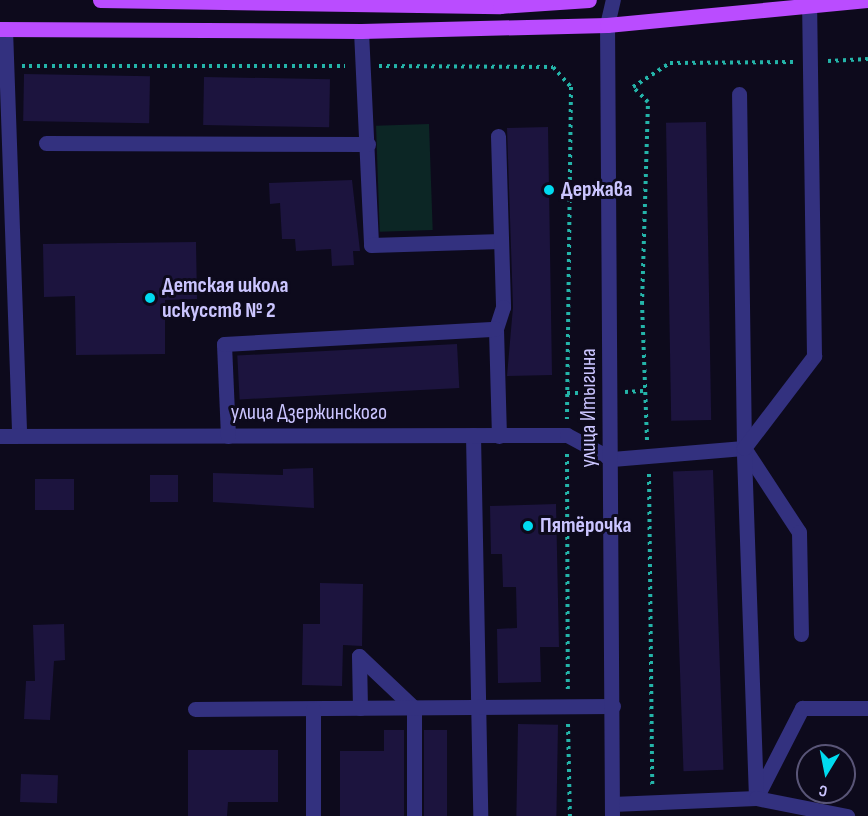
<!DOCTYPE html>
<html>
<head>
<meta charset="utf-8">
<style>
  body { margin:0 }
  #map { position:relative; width:868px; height:816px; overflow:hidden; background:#0d0a1c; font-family:"Sofia Sans Condensed",sans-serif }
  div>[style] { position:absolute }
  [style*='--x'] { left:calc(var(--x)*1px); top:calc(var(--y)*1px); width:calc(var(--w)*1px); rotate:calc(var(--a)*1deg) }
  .green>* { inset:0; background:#0c2625; transform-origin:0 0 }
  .building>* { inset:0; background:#1c143e; transform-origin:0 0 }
  .path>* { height:4px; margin-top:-2px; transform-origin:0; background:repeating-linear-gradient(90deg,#24b4a9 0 3px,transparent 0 7.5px) }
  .minor>* { height:15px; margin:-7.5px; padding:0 7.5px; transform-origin:7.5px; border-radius:7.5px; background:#33317f }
  .major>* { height:15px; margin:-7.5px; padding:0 7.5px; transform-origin:7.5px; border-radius:7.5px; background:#ba4cff }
  .dots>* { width:16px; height:16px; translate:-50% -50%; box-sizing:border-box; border:3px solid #0d0a1c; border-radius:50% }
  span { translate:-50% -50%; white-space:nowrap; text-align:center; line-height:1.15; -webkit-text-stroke:6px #0d0a1c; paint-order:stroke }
  .poi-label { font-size:22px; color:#cbc5ff; font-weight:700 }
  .left { translate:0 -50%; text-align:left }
  .street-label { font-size:22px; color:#cbc5ff }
  .north { position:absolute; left:796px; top:744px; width:60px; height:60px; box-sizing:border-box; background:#0d0a1c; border:2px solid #595577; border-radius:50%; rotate:190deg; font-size:16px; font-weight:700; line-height:24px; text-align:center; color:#cbc5ff }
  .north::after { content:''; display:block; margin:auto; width:21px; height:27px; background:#00dbf0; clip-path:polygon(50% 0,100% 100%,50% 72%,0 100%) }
</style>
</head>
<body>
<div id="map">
  <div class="green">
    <div style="left:429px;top:124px;width:106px;height:53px;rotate:88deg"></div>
  </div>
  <div class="building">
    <div style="left:24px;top:74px;width:126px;height:47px;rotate:1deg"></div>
    <div style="left:204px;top:77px;width:126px;height:48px;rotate:1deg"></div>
    <div style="left:706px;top:122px;width:298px;height:40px;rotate:89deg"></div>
    <div style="clip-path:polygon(548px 127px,552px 375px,507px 376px,513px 307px,507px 128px)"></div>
    <div style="clip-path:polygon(352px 180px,360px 251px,353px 251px,354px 265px,332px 266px,331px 249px,296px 251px,295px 239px,282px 239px,280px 203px,270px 204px,269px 183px)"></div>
    <div style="clip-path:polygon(196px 242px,197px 299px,165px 300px,165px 354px,76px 355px,75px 296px,44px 297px,43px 244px)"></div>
    <div style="left:457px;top:344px;width:44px;height:220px;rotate:87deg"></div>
    <div style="clip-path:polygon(313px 468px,314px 508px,213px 502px,213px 473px,283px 475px,283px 469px)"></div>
    <div style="left:713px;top:470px;width:300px;height:40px;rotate:88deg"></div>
    <div style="left:150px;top:475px;width:28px;height:27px"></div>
    <div style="left:35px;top:479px;width:39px;height:31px"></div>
    <div style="clip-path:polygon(556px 504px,559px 647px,540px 647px,541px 682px,498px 683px,497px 629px,517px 628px,516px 587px,503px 587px,502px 554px,491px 554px,490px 506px)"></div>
    <div style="clip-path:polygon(320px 583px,363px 584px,362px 646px,343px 645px,342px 686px,302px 685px,303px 624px,320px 624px)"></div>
    <div style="clip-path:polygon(64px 624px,65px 660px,54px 661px,50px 720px,24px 719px,26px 681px,35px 681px,33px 625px)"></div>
    <div style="left:518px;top:724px;width:40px;height:92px;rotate:1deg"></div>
    <div style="clip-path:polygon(384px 730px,404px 730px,404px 816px,340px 816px,340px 751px,384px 751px)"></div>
    <div style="left:424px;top:730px;width:23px;height:86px"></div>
    <div style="clip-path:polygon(188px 750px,278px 750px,278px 802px,228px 802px,227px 816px,188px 816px)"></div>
    <div style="left:21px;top:774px;width:37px;height:28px;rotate:2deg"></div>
  </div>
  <div class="path">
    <div style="--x:828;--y:61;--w:40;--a:-2.9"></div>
    <div style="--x:22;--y:66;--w:323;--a:0"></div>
    <div style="--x:379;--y:66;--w:174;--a:0.3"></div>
    <div style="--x:553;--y:67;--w:27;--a:48"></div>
    <div style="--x:571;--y:87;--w:332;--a:90.7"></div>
    <div style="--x:625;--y:392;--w:18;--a:-3"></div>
    <div style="--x:567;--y:393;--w:27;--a:0"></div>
    <div style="--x:647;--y:440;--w:136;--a:-92.1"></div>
    <div style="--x:642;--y:304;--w:202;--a:-88.3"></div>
    <div style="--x:648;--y:102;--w:21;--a:-135"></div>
    <div style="--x:633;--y:87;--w:44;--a:-33"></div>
    <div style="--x:670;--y:63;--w:123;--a:-0.5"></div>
    <div style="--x:567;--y:454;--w:235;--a:89.8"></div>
    <div style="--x:649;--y:474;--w:311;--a:89.4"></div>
    <div style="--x:568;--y:724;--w:92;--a:88.8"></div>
  </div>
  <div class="minor">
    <div style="--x:5;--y:29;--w:406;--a:88"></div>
    <div style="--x:361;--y:31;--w:214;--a:87.3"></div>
    <div style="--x:371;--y:245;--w:130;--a:-1.8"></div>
    <div style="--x:498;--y:136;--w:171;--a:88.3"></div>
    <div style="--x:503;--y:307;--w:23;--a:108"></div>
    <div style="--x:496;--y:329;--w:107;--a:88.4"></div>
    <div style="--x:46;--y:143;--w:322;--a:0.2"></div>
    <div style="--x:473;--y:435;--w:381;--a:88.9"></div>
    <div style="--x:0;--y:436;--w:567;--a:-0.1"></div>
    <div style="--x:567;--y:435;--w:51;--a:28.1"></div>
    <div style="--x:612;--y:459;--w:132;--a:-4.8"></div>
    <div style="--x:744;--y:448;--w:354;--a:-90.8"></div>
    <div style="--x:228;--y:436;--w:92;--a:-92.5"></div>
    <div style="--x:224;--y:344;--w:272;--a:-3.2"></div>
    <div style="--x:744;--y:448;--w:100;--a:56.8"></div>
    <div style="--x:799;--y:532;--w:102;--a:88.9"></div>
    <div style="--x:360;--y:708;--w:52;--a:-91.1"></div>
    <div style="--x:359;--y:656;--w:76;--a:43.4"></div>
    <div style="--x:414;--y:708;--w:108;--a:90"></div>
    <div style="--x:195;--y:709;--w:418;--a:-0.4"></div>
    <div style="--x:757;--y:796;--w:99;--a:-62.9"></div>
    <div style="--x:802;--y:708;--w:66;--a:0"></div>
    <div style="--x:756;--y:798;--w:350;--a:-92"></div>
    <div style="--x:744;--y:448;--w:116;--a:-52.7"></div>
    <div style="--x:814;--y:356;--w:352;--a:-90.8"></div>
    <div style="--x:612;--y:804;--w:144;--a:-2.4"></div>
    <div style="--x:756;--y:798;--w:93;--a:11.2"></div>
    <div style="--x:313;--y:816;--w:107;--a:-90"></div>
    <div style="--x:612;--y:816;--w:791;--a:-90.36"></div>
    <div style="--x:607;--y:25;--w:26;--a:-77"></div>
  </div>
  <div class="major">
    <div style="--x:100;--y:0;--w:400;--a:0.9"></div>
    <div style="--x:500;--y:6;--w:89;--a:-3.9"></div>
    <div style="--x:0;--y:29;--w:361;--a:0.3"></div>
    <div style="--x:361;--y:31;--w:246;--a:-1.4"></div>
    <div style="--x:607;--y:25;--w:262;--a:-5.5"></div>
  </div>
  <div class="dots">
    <div style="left:549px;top:190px;background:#00dbf0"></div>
    <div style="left:150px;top:298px;background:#00dbf0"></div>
    <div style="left:528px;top:526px;background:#00dbf0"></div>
  </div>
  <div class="poi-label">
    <span class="left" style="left:561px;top:190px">Держава</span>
    <span class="left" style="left:162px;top:298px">Детская школа<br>искусств № 2</span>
    <span class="left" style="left:540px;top:526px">Пятёрочка</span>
  </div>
  <div class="street-label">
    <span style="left:589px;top:408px;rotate:-90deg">улица Итыгина</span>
    <span style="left:309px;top:413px">улица Дзержинского</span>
  </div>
  <div class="north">С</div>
</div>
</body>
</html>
